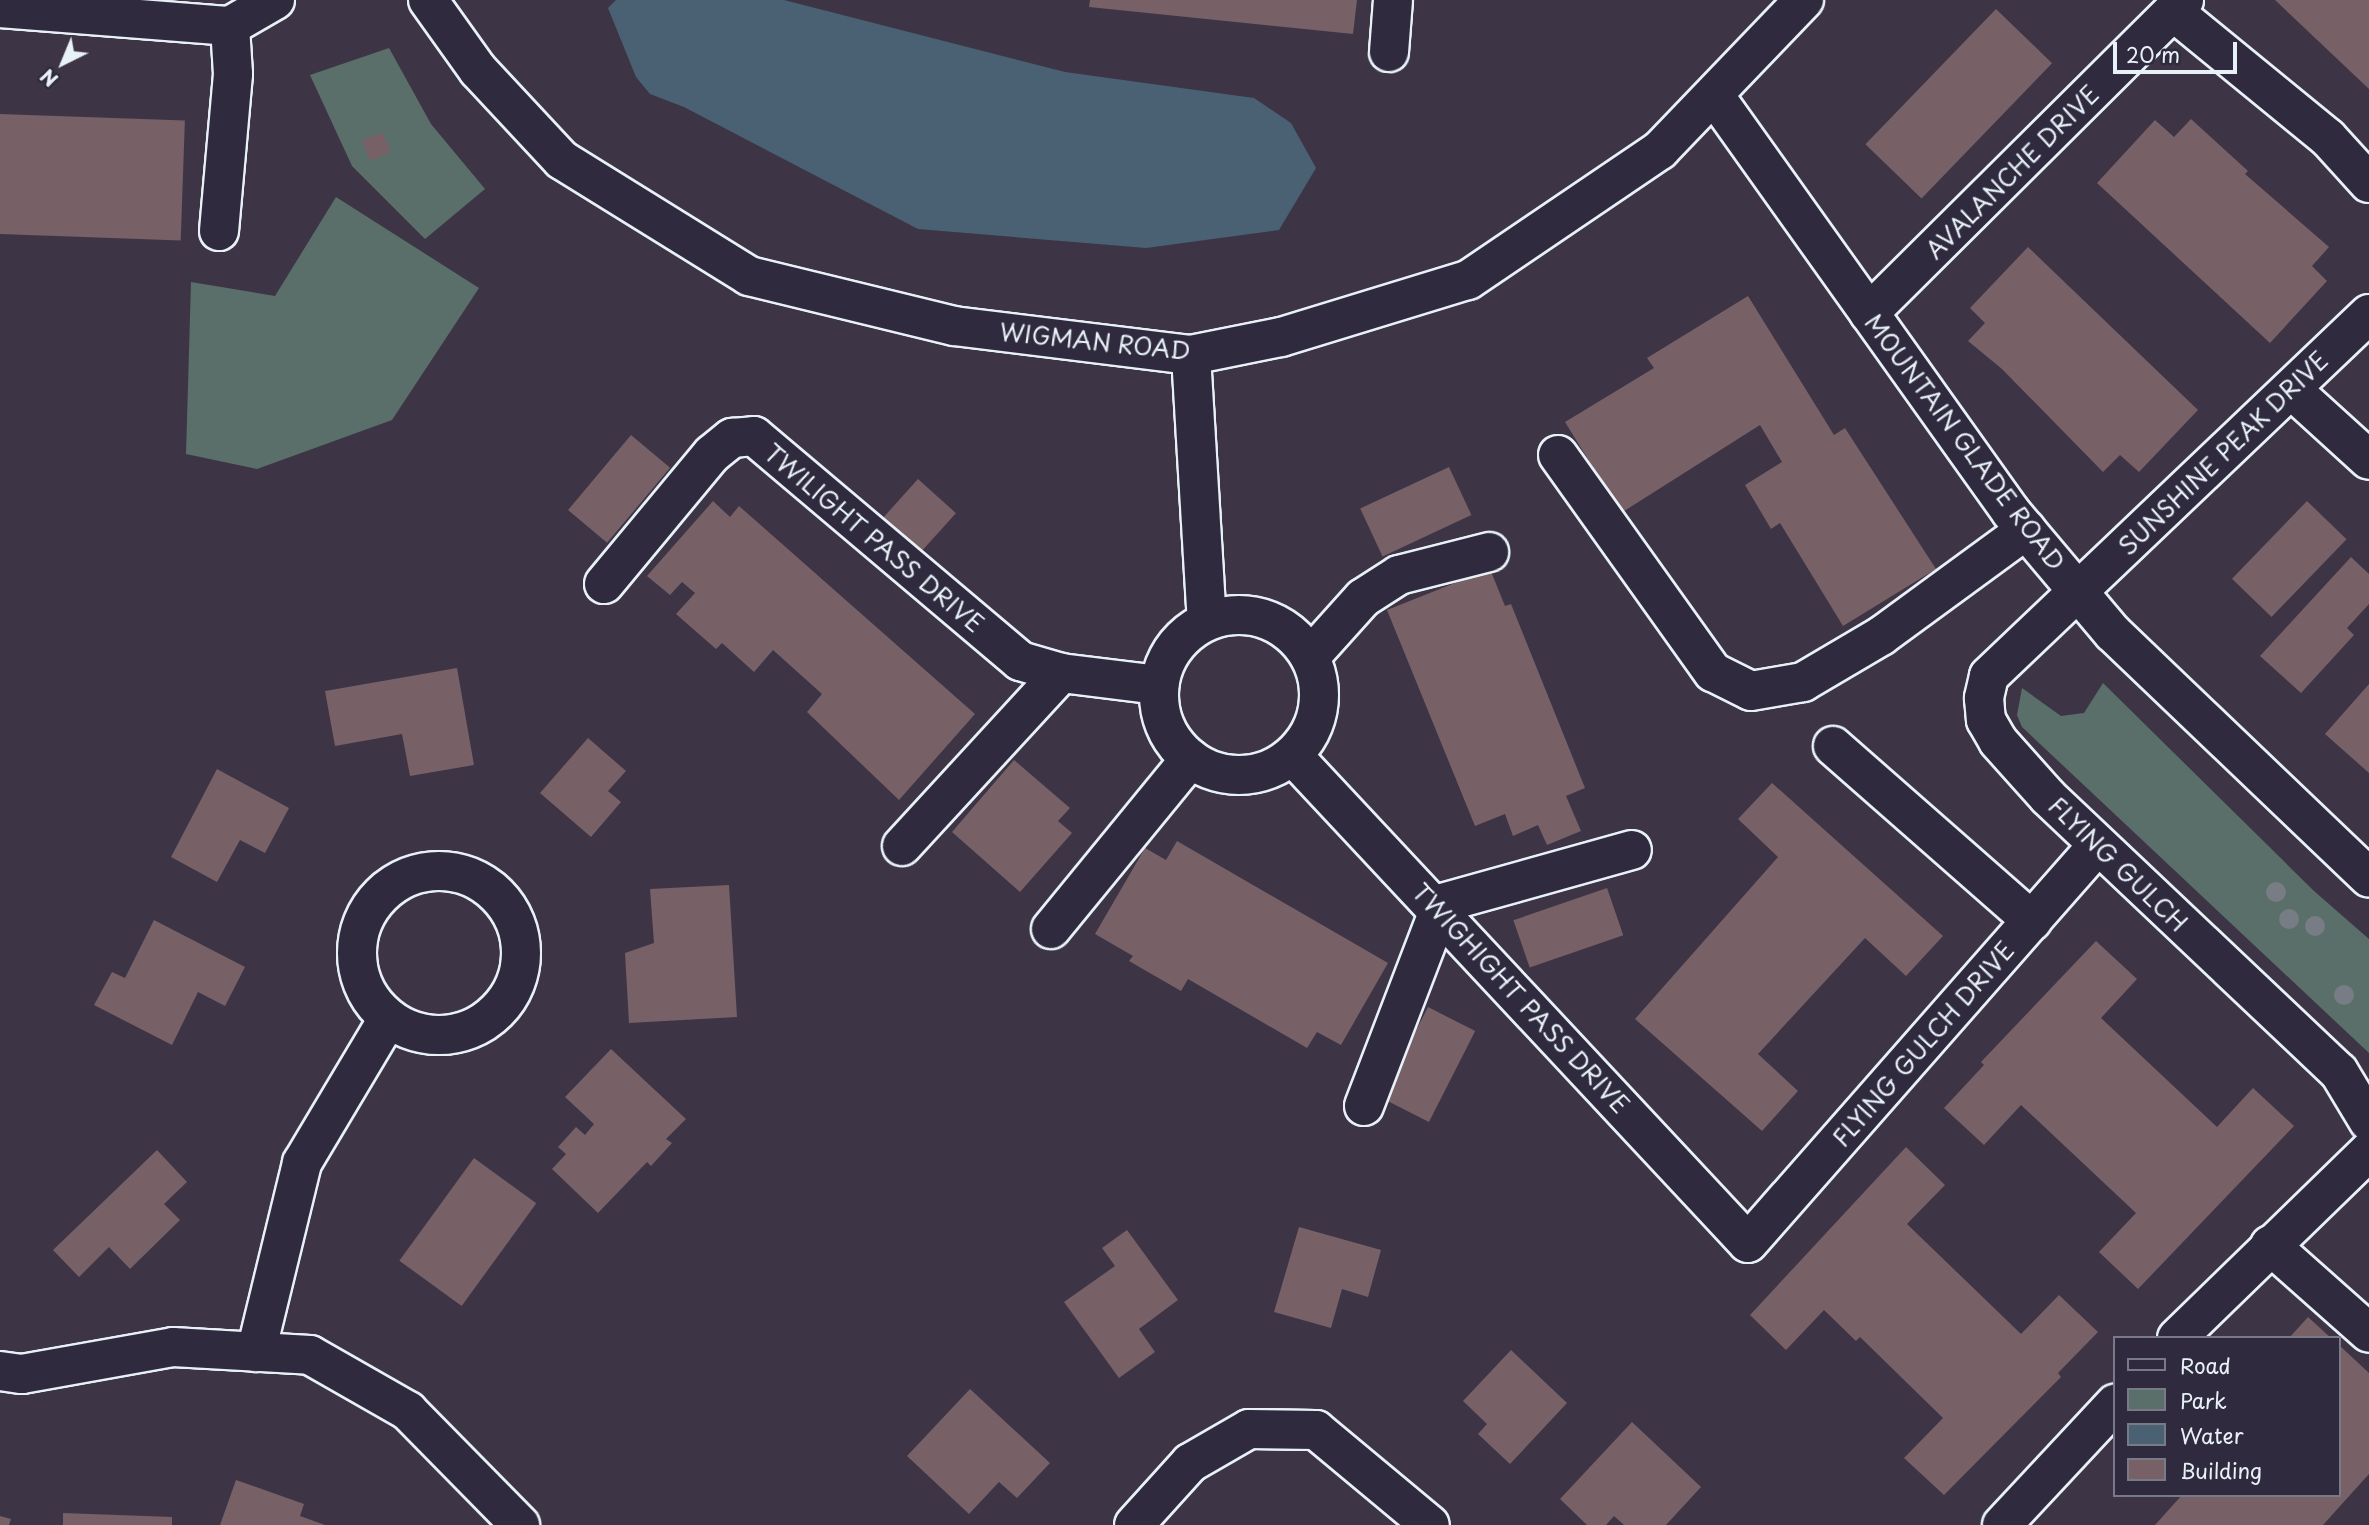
<!DOCTYPE html>
<html>
<head>
<meta charset="utf-8">
<style>
  body { margin:0 }
  #map { position:relative; width:2369px; height:1525px; overflow:hidden; background:#3d3545; font-family:"Playpen Sans",sans-serif }
  div>[style] { position:absolute }
  [style*='--x'] { left:calc(var(--x)*1px); top:calc(var(--y)*1px); width:calc(var(--w)*1px); rotate:calc(var(--a)*1deg) }
  .green>* { inset:0; background:#5a6f69 }
  .water>* { inset:0; background:#496172 }
  .building>* { inset:0; background:#776066; transform-origin:0 0 }
  .roads { filter:drop-shadow(2px 0 #e8f1f8) drop-shadow(-2px 0 #e8f1f8) drop-shadow(0 2px #e8f1f8) drop-shadow(0 -2px #e8f1f8) }
  .minor>* { height:38px; margin:-19px; padding:0 19px; transform-origin:19px; border-radius:19px; background:#2f2a3d }
  .minor>.ring { margin:-19px; padding:0; box-sizing:content-box; background:none; border:38px solid #2f2a3d; border-radius:50% }
  .trees>* { width:20px; height:20px; margin:-10px; border-radius:50%; background:#787c84 }
  span { translate:-50% -50%; white-space:nowrap; text-align:center; line-height:1.15; -webkit-text-stroke:6px #2f2a3d; paint-order:stroke }
  .street-label { font-size:24px; color:#e8f1f8 }
  .legend { position:absolute; left:2113px; top:1336px; width:228px; height:161px; box-sizing:border-box; background:#2f2a3d; border:2px solid #797a88; margin:0; padding:9px 12px; list-style:none; font-size:21px; color:#e8f1f8 }
  .legend li { display:flex; align-items:center; gap:14px; height:35px }
  .legend b { width:35px; border:2px solid #797a88 }
  .north { position:absolute; left:28px; top:28px; width:70px; height:70px; -webkit-text-stroke:5px #2f2a3d; paint-order:stroke; rotate:223deg; font-size:19px; font-weight:700; line-height:28px; text-align:center; color:#e8f1f8 }
  .north::after { content:''; display:block; margin:auto; width:24px; height:32px; background:#e8f1f8; clip-path:polygon(50% 0,100% 100%,50% 72%,0 100%) }
  .scale { position:absolute; left:2113px; top:42px; width:124px; height:32px; box-sizing:border-box; border:4px solid #e8f1f8; border-top:0; padding-left:9px; font-size:21px; line-height:24px; white-space:nowrap; color:#e8f1f8; -webkit-text-stroke:5px #2f2a3d; paint-order:stroke }
</style>
</head>
<body>
<div id="map">
  <div class="green">
    <div style="clip-path:polygon(389px 48px,431px 124px,485px 189px,425px 239px,352px 166px,310px 75px)"></div>
    <div style="clip-path:polygon(336px 197px,479px 288px,392px 420px,257px 469px,186px 454px,191px 282px,275px 296px)"></div>
    <div style="clip-path:polygon(2103px 683px,2314px 891px,2369px 939px,2369px 1053px,2022px 727px,2017px 715px,2022px 688px,2061px 716px,2084px 713px)"></div>
  </div>
  <div class="water">
    <div style="clip-path:polygon(616px 0,784px 0,1065px 72px,1254px 98px,1291px 123px,1316px 168px,1279px 230px,1146px 248px,918px 229px,684px 107px,650px 94px,636px 77px,608px 8px)"></div>
  </div>
  <div class="building">
    <div style="clip-path:polygon(1090px 0,1357px 0,1353px 34px,1089px 7px)"></div>
    <div style="clip-path:polygon(2275px 0,2369px 0,2369px 89px)"></div>
    <div style="left:1996px;top:9px;width:78px;height:188px;rotate:44deg"></div>
    <div style="left:0;top:114px;width:185px;height:120px;rotate:2deg"></div>
    <div style="clip-path:polygon(2191px 119px,2248px 171px,2245px 174px,2329px 247px,2312px 266px,2327px 281px,2270px 343px,2097px 183px,2155px 120px,2174px 137px)"></div>
    <div style="left:382px;top:132px;width:22px;height:22px;rotate:66deg"></div>
    <div style="clip-path:polygon(2028px 247px,2198px 410px,2139px 472px,2120px 455px,2103px 472px,2002px 369px,1968px 341px,1985px 323px,1970px 308px)"></div>
    <div style="clip-path:polygon(1748px 296px,1834px 435px,1845px 428px,1936px 569px,1843px 626px,1780px 523px,1771px 529px,1745px 485px,1782px 462px,1760px 425px,1621px 513px,1565px 422px,1654px 368px,1647px 358px)"></div>
    <div style="left:631px;top:435px;width:51px;height:98px;rotate:40deg"></div>
    <div style="left:1449px;top:467px;width:53px;height:98px;rotate:65deg"></div>
    <div style="left:918px;top:479px;width:51px;height:52px;rotate:42deg"></div>
    <div style="clip-path:polygon(713px 501px,730px 517px,739px 506px,975px 714px,899px 800px,807px 712px,822px 694px,773px 650px,754px 672px,722px 643px,716px 649px,676px 614px,695px 593px,682px 582px,670px 595px,647px 576px)"></div>
    <div style="left:2307px;top:501px;width:55px;height:108px;rotate:44deg"></div>
    <div style="clip-path:polygon(2351px 557px,2369px 574px,2369px 604px,2347px 628px,2354px 635px,2301px 693px,2260px 656px)"></div>
    <div style="clip-path:polygon(1490px 569px,1505px 606px,1511px 604px,1585px 788px,1566px 796px,1581px 831px,1547px 845px,1538px 825px,1513px 836px,1505px 814px,1475px 826px,1387px 610px)"></div>
    <div style="clip-path:polygon(457px 668px,474px 765px,410px 776px,402px 734px,335px 746px,325px 691px)"></div>
    <div style="clip-path:polygon(2369px 684px,2369px 773px,2325px 734px)"></div>
    <div style="clip-path:polygon(588px 738px,626px 771px,608px 791px,621px 802px,591px 837px,540px 793px)"></div>
    <div style="clip-path:polygon(1014px 760px,1070px 808px,1058px 821px,1072px 833px,1020px 892px,952px 832px)"></div>
    <div style="clip-path:polygon(217px 769px,289px 808px,265px 853px,240px 840px,217px 882px,171px 857px)"></div>
    <div style="clip-path:polygon(1772px 783px,1943px 936px,1906px 976px,1865px 938px,1758px 1054px,1798px 1091px,1762px 1131px,1635px 1019px,1778px 857px,1738px 819px)"></div>
    <div style="clip-path:polygon(1177px 841px,1388px 963px,1341px 1045px,1317px 1032px,1307px 1048px,1188px 979px,1181px 991px,1129px 961px,1133px 956px,1095px 934px,1145px 848px,1166px 860px)"></div>
    <div style="clip-path:polygon(729px 885px,737px 1017px,629px 1023px,625px 953px,654px 943px,650px 889px)"></div>
    <div style="left:1607px;top:888px;width:50px;height:99px;rotate:71deg"></div>
    <div style="clip-path:polygon(154px 920px,245px 967px,225px 1006px,198px 992px,172px 1045px,94px 1005px,112px 972px,125px 978px)"></div>
    <div style="clip-path:polygon(2096px 941px,2137px 979px,2101px 1018px,2217px 1127px,2253px 1088px,2294px 1126px,2138px 1289px,2099px 1252px,2136px 1213px,2021px 1105px,1984px 1145px,1944px 1108px,1984px 1065px,1981px 1062px)"></div>
    <div style="left:1428px;top:1007px;width:53px;height:102px;rotate:27deg"></div>
    <div style="clip-path:polygon(611px 1049px,686px 1119px,666px 1139px,672px 1143px,651px 1166px,647px 1162px,598px 1213px,552px 1169px,566px 1154px,558px 1147px,576px 1127px,585px 1135px,594px 1124px,565px 1097px)"></div>
    <div style="clip-path:polygon(1906px 1147px,1945px 1185px,1907px 1224px,2021px 1334px,2059px 1295px,2098px 1332px,2058px 1373px,2061px 1377px,1944px 1495px,1904px 1458px,1943px 1418px,1860px 1337px,1856px 1341px,1824px 1310px,1786px 1350px,1750px 1315px)"></div>
    <div style="clip-path:polygon(157px 1150px,187px 1182px,164px 1204px,180px 1220px,130px 1269px,109px 1247px,79px 1277px,53px 1250px)"></div>
    <div style="left:474px;top:1158px;width:77px;height:127px;rotate:36deg"></div>
    <div style="clip-path:polygon(1299px 1227px,1381px 1250px,1368px 1297px,1342px 1289px,1331px 1328px,1274px 1312px)"></div>
    <div style="clip-path:polygon(1127px 1230px,1178px 1300px,1139px 1329px,1155px 1352px,1119px 1378px,1064px 1302px,1115px 1266px,1102px 1248px)"></div>
    <div style="clip-path:polygon(2308px 1317px,2331px 1338px,2289px 1338px)"></div>
    <div style="clip-path:polygon(2339px 1345px,2369px 1373px,2369px 1474px,2323px 1525px,2155px 1525px,2182px 1495px,2339px 1495px)"></div>
    <div style="clip-path:polygon(1511px 1350px,1567px 1403px,1510px 1464px,1478px 1434px,1487px 1424px,1463px 1401px)"></div>
    <div style="clip-path:polygon(970px 1389px,1050px 1463px,1017px 1498px,999px 1482px,969px 1514px,907px 1456px)"></div>
    <div style="clip-path:polygon(1632px 1422px,1701px 1487px,1666px 1525px,1624px 1525px,1614px 1516px,1606px 1525px,1587px 1525px,1560px 1499px)"></div>
    <div style="clip-path:polygon(236px 1480px,304px 1504px,300px 1516px,325px 1525px,220px 1525px)"></div>
    <div style="clip-path:polygon(63px 1513px,172px 1517px,172px 1525px,63px 1525px)"></div>
    <div style="clip-path:polygon(0 1516px,11px 1519px,9px 1525px,0 1525px)"></div>
  </div>
  <div class="roads">
    <div class="minor">
      <div style="--x:428;--y:0;--w:86;--a:54.5"></div>
      <div style="--x:478;--y:70;--w:123;--a:47"></div>
      <div style="--x:562;--y:160;--w:220;--a:31.8"></div>
      <div style="--x:749;--y:276;--w:211;--a:13.7"></div>
      <div style="--x:954;--y:326;--w:239;--a:7"></div>
      <div style="--x:1191;--y:355;--w:92;--a:-11.3"></div>
      <div style="--x:1281;--y:337;--w:195;--a:-17"></div>
      <div style="--x:1468;--y:280;--w:232;--a:-34.1"></div>
      <div style="--x:1660;--y:150;--w:208;--a:-46.2"></div>
      <div style="--x:0;--y:8;--w:231;--a:4.5"></div>
      <div style="--x:230;--y:26;--w:52;--a:-30"></div>
      <div style="--x:2174;--y:12;--w:199;--a:39.3"></div>
      <div style="--x:2328;--y:138;--w:61;--a:47.7"></div>
      <div style="--x:1389;--y:52;--w:52;--a:-85.6"></div>
      <div style="--x:1714;--y:95;--w:512;--a:54.54"></div>
      <div style="--x:2011;--y:512;--w:158;--a:49.9"></div>
      <div style="--x:2113;--y:633;--w:354;--a:43.7"></div>
      <div style="--x:219;--y:231;--w:158;--a:-84.9"></div>
      <div style="--x:233;--y:74;--w:48;--a:-93.6"></div>
      <div style="--x:1869;--y:313;--w:444;--a:-44.8"></div>
      <div style="--x:2369;--y:314;--w:525;--a:136.39"></div>
      <div style="--x:1989;--y:676;--w:23;--a:103"></div>
      <div style="--x:1984;--y:698;--w:22;--a:85"></div>
      <div style="--x:1986;--y:720;--w:24;--a:60"></div>
      <div style="--x:1998;--y:741;--w:75;--a:48.2"></div>
      <div style="--x:2048;--y:797;--w:400;--a:43.4"></div>
      <div style="--x:2339;--y:1072;--w:58;--a:59"></div>
      <div style="--x:1191;--y:355;--w:266;--a:86.6"></div>
      <div style="--x:2291;--y:389;--w:105;--a:42.3"></div>
      <div style="--x:1558;--y:455;--w:267;--a:54.5"></div>
      <div style="--x:1713;--y:672;--w:42;--a:26.6"></div>
      <div style="--x:1751;--y:691;--w:53;--a:-9.8"></div>
      <div style="--x:1803;--y:682;--w:91;--a:-30.5"></div>
      <div style="--x:1881;--y:636;--w:180;--a:-36.2"></div>
      <div style="--x:604;--y:584;--w:169;--a:-50.3"></div>
      <div style="--x:712;--y:454;--w:26;--a:-39"></div>
      <div style="--x:732;--y:438;--w:22;--a:-5"></div>
      <div style="--x:754;--y:436;--w:348;--a:40.2"></div>
      <div style="--x:1020;--y:661;--w:43;--a:16.3"></div>
      <div style="--x:1061;--y:673;--w:99;--a:7"></div>
      <div class="ring" style="left:1159px;top:615px;width:122px;height:122px"></div>
      <div style="--x:1310;--y:657;--w:79;--a:-48.1"></div>
      <div style="--x:1363;--y:598;--w:43;--a:-32.6"></div>
      <div style="--x:1399;--y:575;--w:93;--a:-14.3"></div>
      <div style="--x:1833;--y:746;--w:265;--a:41.3"></div>
      <div style="--x:1293;--y:756;--w:666;--a:46.95"></div>
      <div style="--x:1748;--y:1243;--w:529;--a:-48.68"></div>
      <div style="--x:902;--y:846;--w:235;--a:-47.4"></div>
      <div class="ring" style="left:357px;top:871px;width:126px;height:126px"></div>
      <div style="--x:1051;--y:929;--w:220;--a:-50.7"></div>
      <div style="--x:1364;--y:1106;--w:217;--a:-69"></div>
      <div style="--x:1442;--y:903;--w:197;--a:-15.6"></div>
      <div style="--x:2270;--y:1245;--w:132;--a:41.6"></div>
      <div style="--x:2177;--y:1338;--w:268;--a:-44.2"></div>
      <div style="--x:256;--y:1352;--w:195;--a:-76.3"></div>
      <div style="--x:302;--y:1163;--w:168;--a:-59.2"></div>
      <div style="--x:0;--y:1371;--w:22;--a:8"></div>
      <div style="--x:22;--y:1374;--w:153;--a:-10.1"></div>
      <div style="--x:173;--y:1347;--w:137;--a:3.3"></div>
      <div style="--x:310;--y:1355;--w:113;--a:29.7"></div>
      <div style="--x:408;--y:1411;--w:160;--a:45.5"></div>
      <div style="--x:1134;--y:1525;--w:84;--a:-47.9"></div>
      <div style="--x:1190;--y:1463;--w:68;--a:-30"></div>
      <div style="--x:1249;--y:1429;--w:67;--a:0.9"></div>
      <div style="--x:1316;--y:1430;--w:148;--a:39.8"></div>
      <div style="--x:2002;--y:1525;--w:166;--a:-47"></div>
    </div>
  </div>
  <div class="trees">
    <div style="left:2276px;top:892px"></div>
    <div style="left:2289px;top:919px"></div>
    <div style="left:2315px;top:926px"></div>
    <div style="left:2344px;top:995px"></div>
  </div>
  <div class="street-label">
    <span style="left:2012px;top:172px;rotate:-45deg">AVALANCHE DRIVE</span>
    <span style="left:1095px;top:341px;rotate:6deg">WIGMAN ROAD</span>
    <span style="left:1965px;top:442px;rotate:53deg">MOUNTAIN GLADE ROAD</span>
    <span style="left:2223px;top:453px;rotate:-44deg">SUNSHINE PEAK DRIVE</span>
    <span style="left:874px;top:538px;rotate:40deg">TWILIGHT PASS DRIVE</span>
    <span style="left:2118px;top:864px;rotate:44deg">FLYING GULCH</span>
    <span style="left:1521px;top:998px;rotate:47deg">TWIGHIGHT PASS DRIVE</span>
    <span style="left:1923px;top:1044px;rotate:-49deg">FLYING GULCH DRIVE</span>
  </div>
  <ul class="legend">
  <li><b style="height:9px;background:#2f2a3d"></b>Road</li>
  <li><b style="height:19px;background:#5a6f69"></b>Park</li>
  <li><b style="height:19px;background:#496172"></b>Water</li>
  <li><b style="height:19px;background:#776066"></b>Building</li>
  </ul>
  <div class="north">N</div>
  <div class="scale">20 m</div>
</div>
</body>
</html>
